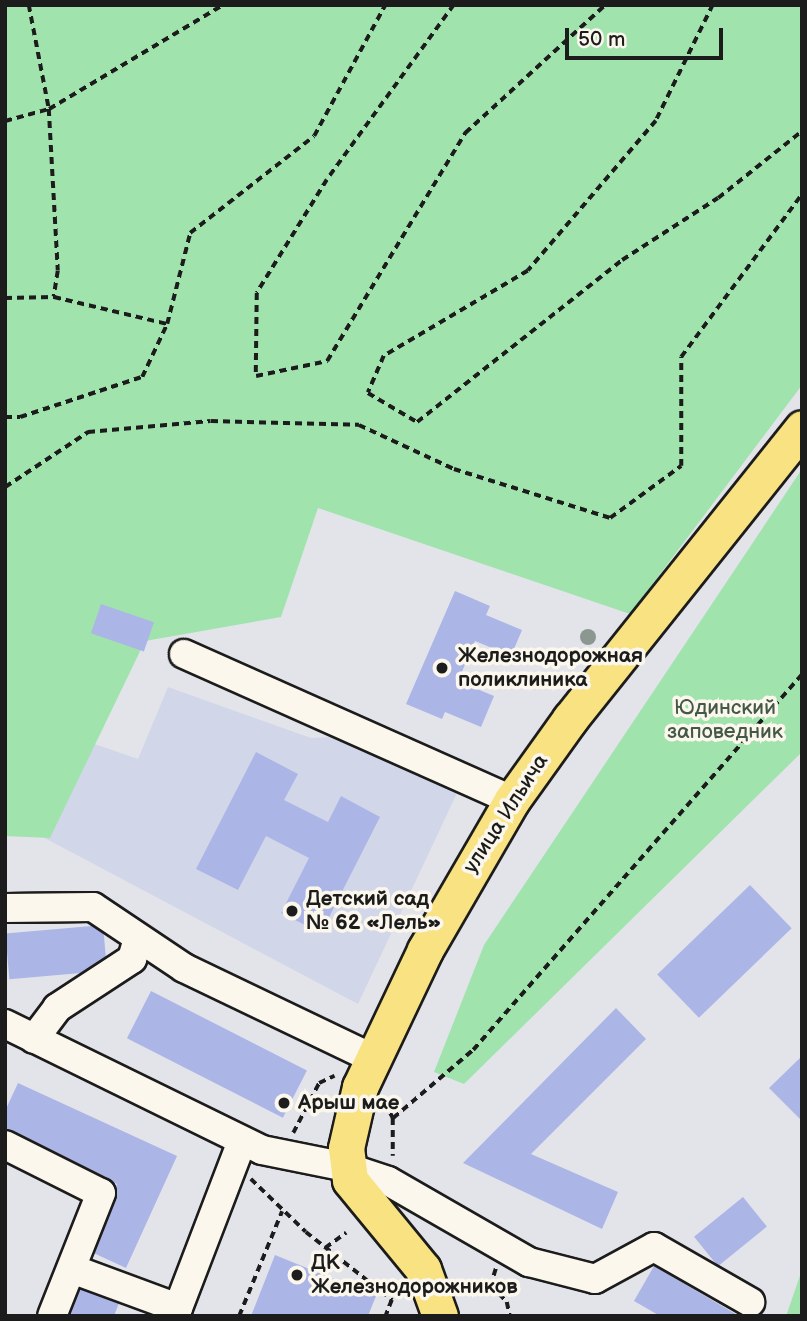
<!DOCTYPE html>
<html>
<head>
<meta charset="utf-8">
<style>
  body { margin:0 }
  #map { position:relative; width:807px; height:1321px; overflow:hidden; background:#e3e4ea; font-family:"Balsamiq Sans",sans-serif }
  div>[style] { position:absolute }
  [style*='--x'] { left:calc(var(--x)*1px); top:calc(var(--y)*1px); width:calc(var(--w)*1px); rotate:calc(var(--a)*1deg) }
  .built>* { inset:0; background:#d2d6e9 }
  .green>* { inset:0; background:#a0e3ad }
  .building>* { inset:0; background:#acb6e6; transform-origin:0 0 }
  .path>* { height:3.5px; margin-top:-1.75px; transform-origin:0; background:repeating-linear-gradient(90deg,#1c1c1c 0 7px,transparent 0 12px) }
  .roads { filter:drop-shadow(2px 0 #1c1c1c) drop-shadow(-2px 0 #1c1c1c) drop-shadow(0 2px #1c1c1c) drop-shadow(0 -2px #1c1c1c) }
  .minor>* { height:28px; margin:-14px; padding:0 14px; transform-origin:14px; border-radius:14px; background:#fbf7ec }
  .major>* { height:35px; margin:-17.5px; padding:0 17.5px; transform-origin:17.5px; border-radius:17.5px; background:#f8e281 }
  .trees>* { width:16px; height:16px; margin:-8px; border-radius:50%; background:#8c9791 }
  .dots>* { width:19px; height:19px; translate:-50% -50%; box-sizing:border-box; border:4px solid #fbf7ec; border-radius:50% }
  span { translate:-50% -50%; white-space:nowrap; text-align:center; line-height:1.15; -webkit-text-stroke:7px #fbf7ec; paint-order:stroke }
  .poi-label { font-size:21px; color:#1c1c1c; font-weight:700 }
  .left { translate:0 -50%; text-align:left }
  .park-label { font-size:21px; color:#445848 }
  .street-label { font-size:21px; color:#1c1c1c }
  .frame { position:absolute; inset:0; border:7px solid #1c1c1c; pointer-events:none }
  .scale { position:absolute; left:565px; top:28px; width:158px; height:32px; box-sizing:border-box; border:4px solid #1c1c1c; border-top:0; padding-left:9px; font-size:21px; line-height:24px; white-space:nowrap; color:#1c1c1c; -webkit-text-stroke:5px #fbf7ec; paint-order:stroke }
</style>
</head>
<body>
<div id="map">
  <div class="built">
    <div style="clip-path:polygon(168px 687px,311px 738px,332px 737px,457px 793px,358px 1004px,5px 817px,5px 713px,138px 759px)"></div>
  </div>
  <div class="green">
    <div style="clip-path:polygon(5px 5px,802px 5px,802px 385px,630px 614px,318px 508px,281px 617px,145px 641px,50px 838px,5px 836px)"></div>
    <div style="clip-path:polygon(802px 469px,802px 752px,464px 1084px,434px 1072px,484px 945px)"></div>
    <div style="clip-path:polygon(802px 1270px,802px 1316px,786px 1316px)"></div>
  </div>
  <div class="building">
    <div style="clip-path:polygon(455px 591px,490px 606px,486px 615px,522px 630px,511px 656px,475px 641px,458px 681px,494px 696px,481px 727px,445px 712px,442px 719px,406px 704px)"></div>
    <div style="left:101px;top:604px;width:56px;height:31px;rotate:19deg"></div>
    <div style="clip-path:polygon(256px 752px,298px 774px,284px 800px,328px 822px,341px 796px,380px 817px,321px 933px,281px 913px,309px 858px,266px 836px,238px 890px,196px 869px)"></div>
    <div style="left:750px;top:885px;width:60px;height:129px;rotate:46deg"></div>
    <div style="left:103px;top:925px;width:46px;height:98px;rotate:85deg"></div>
    <div style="left:151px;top:991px;width:175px;height:53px;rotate:27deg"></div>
    <div style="clip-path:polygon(616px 1008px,646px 1039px,531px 1154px,618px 1192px,602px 1229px,463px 1163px)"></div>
    <div style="clip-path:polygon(802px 1056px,802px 1121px,769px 1088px)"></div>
    <div style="clip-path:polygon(18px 1083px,177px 1156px,126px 1268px,87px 1250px,117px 1184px,5px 1133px,5px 1111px)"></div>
    <div style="left:743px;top:1197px;width:38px;height:63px;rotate:51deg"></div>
    <div style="clip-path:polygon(275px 1255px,376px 1296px,368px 1316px,251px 1316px)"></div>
    <div style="clip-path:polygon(654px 1266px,739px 1316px,660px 1316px,634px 1301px)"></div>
    <div style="clip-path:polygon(73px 1284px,119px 1303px,114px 1316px,59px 1316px)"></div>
  </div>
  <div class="path">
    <div style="--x:29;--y:5;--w:106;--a:79.1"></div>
    <div style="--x:49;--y:109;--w:162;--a:86.8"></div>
    <div style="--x:58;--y:271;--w:26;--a:99"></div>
    <div style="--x:454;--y:5;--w:216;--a:126"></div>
    <div style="--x:327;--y:180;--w:133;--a:121.8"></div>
    <div style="--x:257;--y:293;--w:83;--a:90.7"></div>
    <div style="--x:256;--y:376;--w:73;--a:-11.9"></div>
    <div style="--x:327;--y:361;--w:267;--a:-58.8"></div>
    <div style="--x:465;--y:133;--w:190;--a:-42.4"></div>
    <div style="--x:713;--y:5;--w:129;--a:116.2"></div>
    <div style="--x:656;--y:121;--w:197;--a:130.5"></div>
    <div style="--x:528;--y:271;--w:167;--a:149.4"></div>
    <div style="--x:384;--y:356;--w:40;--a:113.4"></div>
    <div style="--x:368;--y:393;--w:57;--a:30.6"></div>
    <div style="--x:417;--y:422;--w:261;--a:-38.3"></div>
    <div style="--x:622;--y:260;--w:114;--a:-32.9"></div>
    <div style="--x:718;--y:198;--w:107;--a:-38.6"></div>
    <div style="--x:5;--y:121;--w:46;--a:-15.3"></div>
    <div style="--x:49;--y:109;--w:203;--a:-30.9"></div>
    <div style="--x:5;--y:298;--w:49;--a:-1.2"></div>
    <div style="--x:54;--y:297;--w:116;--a:13.4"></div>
    <div style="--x:5;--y:417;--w:15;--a:0"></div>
    <div style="--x:20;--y:417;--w:128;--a:-18.2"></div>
    <div style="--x:142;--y:377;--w:59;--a:-64.7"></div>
    <div style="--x:167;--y:324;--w:94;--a:-75.8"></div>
    <div style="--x:190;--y:233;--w:157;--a:-38"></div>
    <div style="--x:314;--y:136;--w:149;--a:-61.5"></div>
    <div style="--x:5;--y:487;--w:100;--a:-33.5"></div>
    <div style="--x:88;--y:432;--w:123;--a:-5.1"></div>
    <div style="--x:211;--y:421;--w:148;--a:1.5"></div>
    <div style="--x:359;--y:425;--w:105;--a:24.9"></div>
    <div style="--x:454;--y:469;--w:164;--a:17.4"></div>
    <div style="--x:610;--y:518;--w:88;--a:-36.2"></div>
    <div style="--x:681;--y:466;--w:109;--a:-90"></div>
    <div style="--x:681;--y:357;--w:203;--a:-53.4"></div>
    <div style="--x:385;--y:1103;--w:17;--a:62"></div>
    <div style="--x:393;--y:1118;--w:38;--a:90"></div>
    <div style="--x:393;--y:1118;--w:105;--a:-40.4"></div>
    <div style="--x:473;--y:1050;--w:500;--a:-48.8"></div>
    <div style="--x:293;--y:1133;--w:56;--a:-62.5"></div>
    <div style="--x:319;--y:1083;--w:17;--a:-25"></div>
    <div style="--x:251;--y:1179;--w:76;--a:43.9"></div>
    <div style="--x:306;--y:1232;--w:110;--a:38.3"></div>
    <div style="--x:392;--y:1300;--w:17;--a:111"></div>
    <div style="--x:325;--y:1248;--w:26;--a:-36"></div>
    <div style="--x:496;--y:1269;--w:17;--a:107"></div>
    <div style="--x:491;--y:1285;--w:23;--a:47"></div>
    <div style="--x:507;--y:1302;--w:14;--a:78"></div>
    <div style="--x:239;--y:1316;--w:113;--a:-67.7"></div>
  </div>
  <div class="roads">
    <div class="minor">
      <div style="--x:184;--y:654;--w:359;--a:24"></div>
      <div style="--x:5;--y:908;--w:88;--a:-0.7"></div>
      <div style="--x:93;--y:907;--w:110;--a:33.8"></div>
      <div style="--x:184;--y:968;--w:208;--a:25.6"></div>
      <div style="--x:5;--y:1024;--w:286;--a:26.1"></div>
      <div style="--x:262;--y:1150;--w:86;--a:11.4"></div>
      <div style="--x:346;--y:1167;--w:44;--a:18.4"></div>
      <div style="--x:388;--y:1181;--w:163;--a:29.9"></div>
      <div style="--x:529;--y:1262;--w:68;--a:14.4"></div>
      <div style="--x:595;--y:1279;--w:67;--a:-28.5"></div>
      <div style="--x:654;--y:1247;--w:111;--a:29.8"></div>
      <div style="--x:34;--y:1039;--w:39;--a:-53"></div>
      <div style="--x:57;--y:1008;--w:90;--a:-33.2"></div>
      <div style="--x:132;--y:959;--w:19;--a:-74"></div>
      <div style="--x:5;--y:1145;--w:107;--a:26.6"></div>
      <div style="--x:101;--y:1193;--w:132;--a:111.7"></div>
      <div style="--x:72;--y:1269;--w:113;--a:20.2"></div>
      <div style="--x:178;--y:1308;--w:179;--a:-69"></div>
    </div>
    <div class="major">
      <div style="--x:440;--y:1316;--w:50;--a:-109.9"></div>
      <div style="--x:423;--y:1269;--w:115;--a:-129.4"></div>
      <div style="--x:350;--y:1180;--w:32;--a:-97"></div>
      <div style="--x:346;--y:1148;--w:63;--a:-77.1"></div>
      <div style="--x:360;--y:1087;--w:152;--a:-64.6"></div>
      <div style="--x:425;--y:950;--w:173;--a:-59.9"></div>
      <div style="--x:512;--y:800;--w:100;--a:-54.4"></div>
      <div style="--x:570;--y:719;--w:372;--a:-51.4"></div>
    </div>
  </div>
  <div class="trees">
    <div style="left:588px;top:637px"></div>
  </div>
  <div class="dots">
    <div style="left:442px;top:668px;background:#1c1c1c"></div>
    <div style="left:292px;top:911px;background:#1c1c1c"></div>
    <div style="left:284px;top:1103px;background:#1c1c1c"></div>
    <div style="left:297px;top:1275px;background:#1c1c1c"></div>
  </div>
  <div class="poi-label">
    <span class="left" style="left:458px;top:668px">Железнодорожная<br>поликлиника</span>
    <span class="left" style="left:306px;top:911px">Детский сад<br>№ 62 «Лель»</span>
    <span class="left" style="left:298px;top:1103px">Арыш мае</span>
    <span class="left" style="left:311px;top:1275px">ДК<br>Железнодорожников</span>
  </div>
  <div class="park-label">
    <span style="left:725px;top:720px">Юдинский<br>заповедник</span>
  </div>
  <div class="street-label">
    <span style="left:506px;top:814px;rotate:-57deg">улица Ильича</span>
  </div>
  <div class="frame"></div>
  <div class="scale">50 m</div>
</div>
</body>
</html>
